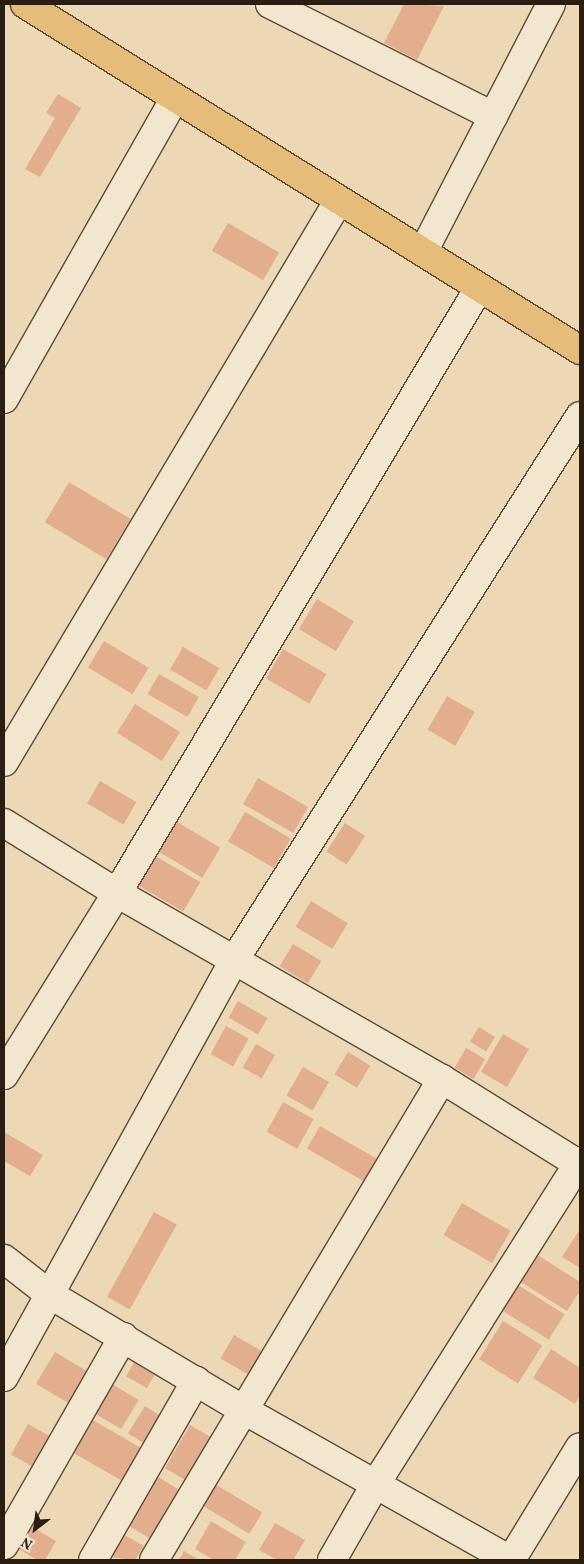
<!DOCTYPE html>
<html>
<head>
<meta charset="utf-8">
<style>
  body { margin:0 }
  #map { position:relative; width:584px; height:1564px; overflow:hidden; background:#edd8b5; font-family:Vollkorn,serif }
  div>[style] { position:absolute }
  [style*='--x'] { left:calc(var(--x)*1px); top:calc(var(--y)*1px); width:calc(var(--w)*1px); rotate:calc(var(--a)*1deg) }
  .building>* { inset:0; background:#e2ae8e; transform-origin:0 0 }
  .roads { filter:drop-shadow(1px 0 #5b4c3b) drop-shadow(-1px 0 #5b4c3b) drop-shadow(0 1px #5b4c3b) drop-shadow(0 -1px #5b4c3b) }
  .minor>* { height:28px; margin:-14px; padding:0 14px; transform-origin:14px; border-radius:14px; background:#f3e6cf }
  .major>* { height:28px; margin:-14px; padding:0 14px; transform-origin:14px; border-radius:14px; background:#e6bc7a }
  span { translate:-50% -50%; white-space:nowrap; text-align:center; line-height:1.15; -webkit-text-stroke:4px #f3e6cf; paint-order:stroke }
  .frame { position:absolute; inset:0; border:5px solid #2a1d12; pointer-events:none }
  .north { position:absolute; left:10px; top:1504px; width:50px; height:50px; -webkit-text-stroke:4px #f3e6cf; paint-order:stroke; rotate:210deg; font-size:14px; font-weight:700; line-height:20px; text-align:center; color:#2a1d12 }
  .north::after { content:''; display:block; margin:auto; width:18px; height:22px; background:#2a1d12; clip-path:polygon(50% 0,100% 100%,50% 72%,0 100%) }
</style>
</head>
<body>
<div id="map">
  <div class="building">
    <div style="clip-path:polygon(404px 4px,444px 6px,417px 60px,384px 43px)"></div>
    <div style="clip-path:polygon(58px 94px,81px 108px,40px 177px,25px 169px,55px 118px,46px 113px)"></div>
    <div style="left:228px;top:223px;width:59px;height:32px;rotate:30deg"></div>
    <div style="left:69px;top:482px;width:72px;height:47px;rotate:31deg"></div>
    <div style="left:317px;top:599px;width:43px;height:35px;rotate:31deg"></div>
    <div style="left:104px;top:641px;width:52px;height:31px;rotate:31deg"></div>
    <div style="left:183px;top:647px;width:42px;height:26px;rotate:30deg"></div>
    <div style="left:283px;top:649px;width:50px;height:34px;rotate:30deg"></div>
    <div style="left:159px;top:674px;width:46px;height:23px;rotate:30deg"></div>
    <div style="left:447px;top:696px;width:32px;height:39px;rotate:30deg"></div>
    <div style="left:135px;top:704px;width:53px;height:34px;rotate:32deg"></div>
    <div style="left:258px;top:778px;width:58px;height:30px;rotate:30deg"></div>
    <div style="left:100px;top:781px;width:42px;height:26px;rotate:30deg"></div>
    <div style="left:245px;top:812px;width:53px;height:34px;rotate:30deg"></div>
    <div style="left:174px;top:820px;width:54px;height:35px;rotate:31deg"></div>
    <div style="left:345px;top:823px;width:24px;height:34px;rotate:33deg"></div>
    <div style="left:150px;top:853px;width:58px;height:34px;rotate:30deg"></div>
    <div style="left:311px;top:901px;width:43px;height:30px;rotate:31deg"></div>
    <div style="left:293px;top:944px;width:33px;height:26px;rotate:31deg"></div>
    <div style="left:238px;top:1001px;width:34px;height:19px;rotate:30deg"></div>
    <div style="left:226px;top:1026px;width:26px;height:32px;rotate:29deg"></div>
    <div style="left:479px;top:1027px;width:19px;height:17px;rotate:32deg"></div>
    <div style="left:503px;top:1034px;width:30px;height:44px;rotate:30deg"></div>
    <div style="left:256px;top:1044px;width:22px;height:27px;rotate:30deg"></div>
    <div style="left:466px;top:1048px;width:22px;height:23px;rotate:30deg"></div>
    <div style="left:348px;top:1052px;width:26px;height:26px;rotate:31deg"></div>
    <div style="left:303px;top:1067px;width:30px;height:33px;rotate:30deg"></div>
    <div style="left:283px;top:1102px;width:35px;height:34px;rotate:29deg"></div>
    <div style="left:320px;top:1126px;width:70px;height:26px;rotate:30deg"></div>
    <div style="clip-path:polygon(4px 1132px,43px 1155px,30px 1176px,4px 1161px)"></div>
    <div style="left:462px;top:1203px;width:56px;height:37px;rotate:30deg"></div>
    <div style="left:154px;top:1212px;width:26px;height:97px;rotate:29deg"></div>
    <div style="clip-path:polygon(580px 1229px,580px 1268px,562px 1257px)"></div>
    <div style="clip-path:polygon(536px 1254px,580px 1282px,580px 1291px,567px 1311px,519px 1281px)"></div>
    <div style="left:518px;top:1285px;width:55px;height:30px;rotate:32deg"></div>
    <div style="left:503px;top:1321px;width:46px;height:45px;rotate:32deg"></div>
    <div style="left:234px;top:1335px;width:36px;height:27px;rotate:30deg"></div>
    <div style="clip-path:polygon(551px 1349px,580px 1368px,580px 1395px,575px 1404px,533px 1378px)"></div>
    <div style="left:55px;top:1352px;width:41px;height:37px;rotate:31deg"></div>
    <div style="left:140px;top:1352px;width:24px;height:28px;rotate:30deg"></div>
    <div style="left:112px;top:1384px;width:31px;height:34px;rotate:31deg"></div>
    <div style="left:145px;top:1406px;width:22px;height:32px;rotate:32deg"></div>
    <div style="left:91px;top:1419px;width:60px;height:38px;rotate:30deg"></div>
    <div style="left:28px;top:1424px;width:29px;height:35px;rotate:29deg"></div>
    <div style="left:190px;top:1425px;width:24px;height:50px;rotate:30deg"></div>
    <div style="left:158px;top:1477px;width:26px;height:57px;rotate:31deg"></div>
    <div style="left:210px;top:1481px;width:61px;height:25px;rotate:31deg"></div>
    <div style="clip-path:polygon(211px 1521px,246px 1542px,235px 1560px,214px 1560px,195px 1549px)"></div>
    <div style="clip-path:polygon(275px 1523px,305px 1540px,293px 1560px,277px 1560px,259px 1550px)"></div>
    <div style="clip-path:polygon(32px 1527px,56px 1541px,45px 1560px,37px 1560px,19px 1549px)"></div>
    <div style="clip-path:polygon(123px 1534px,144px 1546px,135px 1560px,109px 1557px)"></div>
    <div style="clip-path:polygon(184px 1551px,199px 1560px,179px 1560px)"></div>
  </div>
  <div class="roads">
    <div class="minor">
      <div style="--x:270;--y:4;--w:250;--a:26.7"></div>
      <div style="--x:423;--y:252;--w:279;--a:-62.7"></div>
      <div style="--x:4;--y:399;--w:346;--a:-60.4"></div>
      <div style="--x:4;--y:762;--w:654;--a:-59.2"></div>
      <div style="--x:4;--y:823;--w:133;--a:31.8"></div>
      <div style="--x:117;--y:893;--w:374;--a:29.8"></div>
      <div style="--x:442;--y:1079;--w:163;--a:31.9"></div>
      <div style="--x:4;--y:1075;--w:214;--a:-58.2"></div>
      <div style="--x:117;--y:893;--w:705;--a:-59.11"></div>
      <div style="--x:4;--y:1259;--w:57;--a:37.9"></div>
      <div style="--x:49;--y:1294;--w:225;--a:30.8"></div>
      <div style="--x:242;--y:1409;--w:308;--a:29.4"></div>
      <div style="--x:4;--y:1377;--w:478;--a:-61.1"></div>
      <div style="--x:235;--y:959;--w:643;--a:-57.57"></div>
      <div style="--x:4;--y:1545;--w:240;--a:-60.2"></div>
      <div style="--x:93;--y:1560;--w:207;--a:-60.1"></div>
      <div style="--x:154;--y:1560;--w:561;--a:-59.09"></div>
      <div style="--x:332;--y:1560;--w:86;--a:-60.2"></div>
      <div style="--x:375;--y:1485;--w:383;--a:-57.7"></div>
      <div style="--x:511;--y:1560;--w:132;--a:-58.6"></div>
    </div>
    <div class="major">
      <div style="--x:25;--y:4;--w:654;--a:31.94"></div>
    </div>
  </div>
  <div class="frame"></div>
  <div class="north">N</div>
</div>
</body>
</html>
